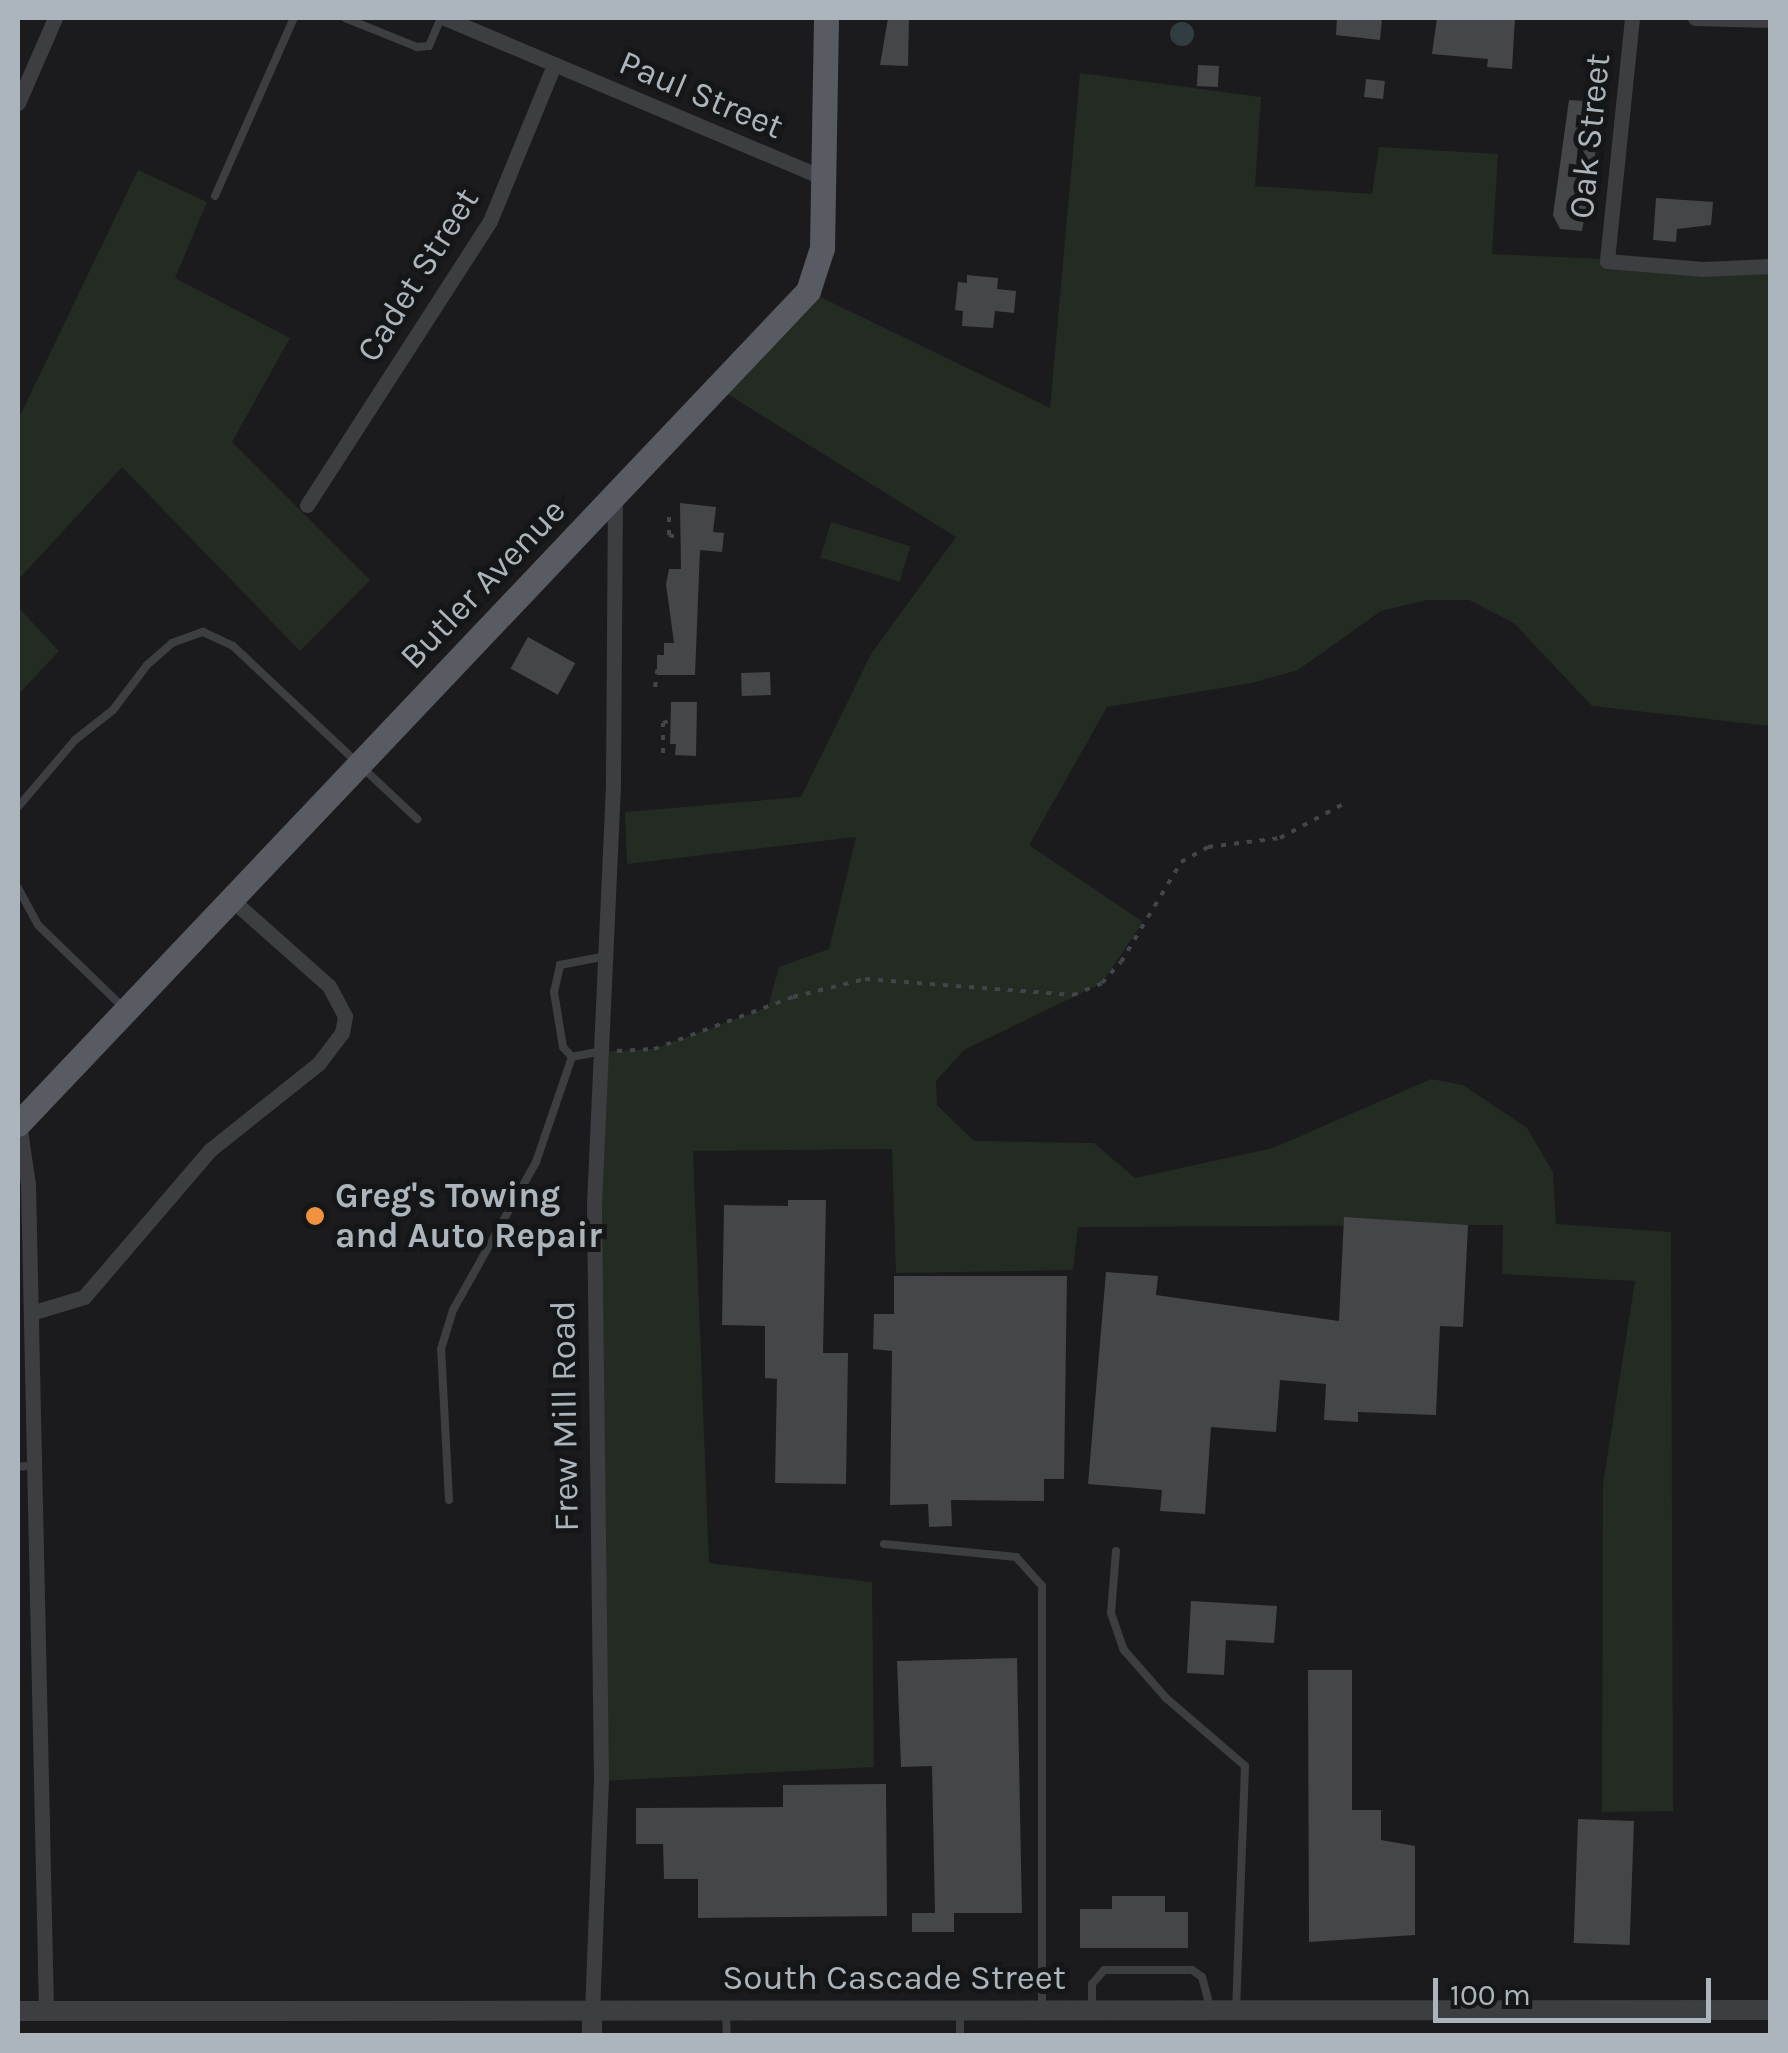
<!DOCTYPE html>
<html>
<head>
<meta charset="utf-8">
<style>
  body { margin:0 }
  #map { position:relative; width:1788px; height:2053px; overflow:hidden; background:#1b1b1d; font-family:Karla,sans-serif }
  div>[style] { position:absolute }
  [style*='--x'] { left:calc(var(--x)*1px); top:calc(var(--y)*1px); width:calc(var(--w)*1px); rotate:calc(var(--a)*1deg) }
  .green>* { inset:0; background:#232b22; transform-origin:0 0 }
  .water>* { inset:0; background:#303d41 }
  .round { border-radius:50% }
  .building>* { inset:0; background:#45464a; transform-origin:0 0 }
  .path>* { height:4px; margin-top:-2px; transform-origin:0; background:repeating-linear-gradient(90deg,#424549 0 5px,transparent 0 13px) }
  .service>* { height:8px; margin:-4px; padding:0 4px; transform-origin:4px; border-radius:4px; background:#3c3e42 }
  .minor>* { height:15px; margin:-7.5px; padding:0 7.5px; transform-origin:7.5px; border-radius:7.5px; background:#3c3e42 }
  .tertiary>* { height:20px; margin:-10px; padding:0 10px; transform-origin:10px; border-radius:10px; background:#3c3e42 }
  .primary>* { height:25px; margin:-12.5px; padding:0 12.5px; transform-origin:12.5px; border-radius:12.5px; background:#585b61 }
  .dots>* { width:28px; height:28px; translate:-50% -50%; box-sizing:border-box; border:5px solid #151618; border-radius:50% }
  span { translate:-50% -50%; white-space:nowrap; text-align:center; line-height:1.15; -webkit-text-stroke:10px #151618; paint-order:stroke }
  .street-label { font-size:35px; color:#adb5bc }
  .poi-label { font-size:35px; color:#adb5bc; font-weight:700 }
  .left { translate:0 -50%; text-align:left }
  .frame { position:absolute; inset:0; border:20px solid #adb5bc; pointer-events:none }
  .scale { position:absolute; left:1433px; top:1978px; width:278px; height:45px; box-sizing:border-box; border:5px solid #adb5bc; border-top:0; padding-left:12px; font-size:30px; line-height:35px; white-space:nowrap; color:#adb5bc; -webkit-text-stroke:8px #151618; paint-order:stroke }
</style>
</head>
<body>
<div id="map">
  <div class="green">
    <div style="clip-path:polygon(1080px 73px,1261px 97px,1255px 186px,1372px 194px,1379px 147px,1498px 154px,1492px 254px,1770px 266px,1770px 726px,1592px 706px,1514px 623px,1469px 600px,1427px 600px,1381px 611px,1298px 670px,1252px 683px,1107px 707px,1029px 845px,1143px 922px,1102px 983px,964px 1050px,936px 1081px,937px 1105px,974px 1141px,1094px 1143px,1135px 1178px,1273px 1148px,1431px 1079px,1463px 1085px,1527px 1128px,1553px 1172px,1556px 1224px,1671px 1232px,1673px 1811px,1602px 1812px,1603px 1484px,1635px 1281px,1502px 1274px,1503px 1225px,1078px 1227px,1073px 1270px,896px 1273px,892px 1149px,693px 1151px,709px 1563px,872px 1582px,874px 1767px,601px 1781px,597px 1052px,654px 1049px,768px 1007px,779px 967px,829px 949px,856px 837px,627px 864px,625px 812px,801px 797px,871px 654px,956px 537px,718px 388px,808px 291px,1050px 408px)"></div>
    <div style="clip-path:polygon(138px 170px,207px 202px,175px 278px,290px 338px,232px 442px,370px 580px,300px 651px,122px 467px,18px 580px,18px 420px)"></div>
    <div style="left:831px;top:522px;width:83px;height:37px;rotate:17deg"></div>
    <div style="clip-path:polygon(18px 607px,59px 651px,18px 695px)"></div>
  </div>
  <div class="water">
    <div class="round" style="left:1170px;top:22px;width:24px;height:24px"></div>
  </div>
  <div class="building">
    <div style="clip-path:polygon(888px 18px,909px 18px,908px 66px,880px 65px)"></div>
    <div style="clip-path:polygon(1337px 18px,1382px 18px,1380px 40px,1336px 35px)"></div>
    <div style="clip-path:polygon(1437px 18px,1515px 18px,1512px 69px,1487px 67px,1488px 59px,1432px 54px)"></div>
    <div style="left:1198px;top:65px;width:21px;height:21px;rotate:3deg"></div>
    <div style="left:1366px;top:79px;width:19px;height:18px;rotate:6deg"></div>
    <div style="clip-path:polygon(1569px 100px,1604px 102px,1582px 231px,1560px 229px,1553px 215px)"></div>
    <div style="clip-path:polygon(1656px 198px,1713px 202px,1711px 225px,1677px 229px,1676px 242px,1653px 240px)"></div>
    <div style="clip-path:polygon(967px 275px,998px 278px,997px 289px,1016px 291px,1014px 313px,995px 311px,993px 328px,962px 326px,963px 311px,955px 310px,958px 282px,967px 283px)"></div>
    <div style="clip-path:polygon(680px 503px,716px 507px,713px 532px,724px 533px,722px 552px,700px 550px,695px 675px,657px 675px,657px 655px,664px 655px,664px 643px,674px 643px,666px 584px,669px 569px,681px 569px)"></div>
    <div style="left:528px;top:637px;width:54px;height:36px;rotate:29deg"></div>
    <div style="left:770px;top:672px;width:23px;height:29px;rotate:88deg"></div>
    <div style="clip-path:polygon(671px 702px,697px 702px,696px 756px,675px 755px,676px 744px,670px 744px)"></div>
    <div style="clip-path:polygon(788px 1200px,826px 1200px,823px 1353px,848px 1353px,846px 1484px,775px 1483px,777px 1379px,765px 1378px,765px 1326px,722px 1325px,724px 1205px,788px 1206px)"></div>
    <div style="clip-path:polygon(1344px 1217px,1468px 1225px,1463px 1327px,1440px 1326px,1436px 1415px,1358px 1412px,1358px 1422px,1324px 1420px,1326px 1384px,1280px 1380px,1276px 1432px,1211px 1427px,1205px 1514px,1160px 1511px,1162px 1490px,1088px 1484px,1106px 1272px,1158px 1276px,1156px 1295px,1339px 1321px)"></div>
    <div style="clip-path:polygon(894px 1276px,1067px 1276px,1064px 1479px,1044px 1479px,1044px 1501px,951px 1500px,952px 1526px,929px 1527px,928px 1504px,890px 1505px,892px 1351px,873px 1349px,874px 1314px,894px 1314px)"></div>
    <div style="clip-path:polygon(1191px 1601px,1277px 1606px,1274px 1643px,1226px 1640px,1224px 1675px,1187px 1673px)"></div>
    <div style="clip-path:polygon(1017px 1658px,1022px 1913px,954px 1913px,954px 1932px,912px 1932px,912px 1913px,935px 1913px,932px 1766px,901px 1767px,897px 1661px)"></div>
    <div style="clip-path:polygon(1308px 1670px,1352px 1670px,1352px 1810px,1381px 1810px,1381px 1840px,1415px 1846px,1415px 1935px,1309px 1942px)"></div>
    <div style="clip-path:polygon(886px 1784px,887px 1916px,698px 1918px,698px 1879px,664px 1879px,663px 1844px,636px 1844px,636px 1808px,783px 1807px,783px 1785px)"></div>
    <div style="left:1578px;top:1819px;width:56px;height:124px;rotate:2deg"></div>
    <div style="clip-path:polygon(1112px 1896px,1165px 1896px,1165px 1912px,1188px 1912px,1188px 1948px,1080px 1948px,1080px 1909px,1112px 1909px)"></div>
  </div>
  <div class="path">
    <div style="--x:669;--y:517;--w:18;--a:90"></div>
    <div style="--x:669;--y:535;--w:16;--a:15"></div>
    <div style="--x:655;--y:687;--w:22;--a:-82"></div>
    <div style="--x:663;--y:753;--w:30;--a:-90"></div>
    <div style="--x:663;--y:723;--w:9;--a:-21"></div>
    <div style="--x:617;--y:1051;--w:37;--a:-3"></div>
    <div style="--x:654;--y:1049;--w:148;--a:-20.5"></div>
    <div style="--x:793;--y:997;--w:74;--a:-14"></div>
    <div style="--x:865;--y:979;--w:209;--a:4.4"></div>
    <div style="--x:1073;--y:995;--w:31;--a:-22"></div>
    <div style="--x:1102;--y:983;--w:28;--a:-48"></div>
    <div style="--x:1121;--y:962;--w:117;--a:-59"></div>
    <div style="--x:1181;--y:862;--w:31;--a:-29"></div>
    <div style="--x:1208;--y:847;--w:73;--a:-7.1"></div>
    <div style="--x:1280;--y:838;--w:76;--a:-28.2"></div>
  </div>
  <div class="service">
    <div style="--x:345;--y:18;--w:78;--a:21.9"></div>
    <div style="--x:417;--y:47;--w:12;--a:-5"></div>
    <div style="--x:429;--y:46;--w:30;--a:-67"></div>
    <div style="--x:215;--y:196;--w:195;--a:-66.1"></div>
    <div style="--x:18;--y:807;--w:88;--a:-49.6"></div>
    <div style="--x:75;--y:740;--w:48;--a:-38.3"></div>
    <div style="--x:113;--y:710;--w:56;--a:-52.9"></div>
    <div style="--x:147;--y:665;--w:33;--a:-41"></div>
    <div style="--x:172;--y:643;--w:33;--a:-20"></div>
    <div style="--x:203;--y:632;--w:33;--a:25"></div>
    <div style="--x:233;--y:646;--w:253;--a:43.2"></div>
    <div style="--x:18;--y:888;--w:42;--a:61.6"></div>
    <div style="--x:38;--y:925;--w:117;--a:44"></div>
    <div style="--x:597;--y:1052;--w:25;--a:169"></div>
    <div style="--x:572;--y:1057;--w:13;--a:-132"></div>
    <div style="--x:563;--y:1047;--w:56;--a:-99.3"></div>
    <div style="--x:554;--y:992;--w:28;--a:-77"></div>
    <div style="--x:560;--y:965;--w:42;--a:-11"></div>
    <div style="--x:18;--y:1467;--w:17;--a:-7"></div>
    <div style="--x:449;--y:1500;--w:151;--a:-93"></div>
    <div style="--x:441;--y:1349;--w:41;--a:-72.9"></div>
    <div style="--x:453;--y:1310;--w:170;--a:-60.7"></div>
    <div style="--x:536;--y:1162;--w:111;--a:-71.1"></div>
    <div style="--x:884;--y:1544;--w:133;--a:5.6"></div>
    <div style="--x:1016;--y:1557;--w:39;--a:48"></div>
    <div style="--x:1042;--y:1586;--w:424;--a:90"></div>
    <div style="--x:1116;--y:1551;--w:62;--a:94.6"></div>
    <div style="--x:1111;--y:1613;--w:39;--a:71"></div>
    <div style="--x:1124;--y:1650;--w:64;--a:48.8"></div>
    <div style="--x:1166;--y:1698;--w:104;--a:40.7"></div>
    <div style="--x:1245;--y:1766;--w:244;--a:92.1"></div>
    <div style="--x:1092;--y:2010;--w:26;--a:-90"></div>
    <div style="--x:1092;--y:1984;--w:18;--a:-49"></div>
    <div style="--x:1104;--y:1970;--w:88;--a:0"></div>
    <div style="--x:1192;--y:1970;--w:12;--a:35"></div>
    <div style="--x:1202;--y:1977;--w:31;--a:75"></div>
    <div style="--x:726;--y:2012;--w:24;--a:88"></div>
    <div style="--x:960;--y:2036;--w:26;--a:-90"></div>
  </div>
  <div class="minor">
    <div style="--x:445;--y:18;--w:411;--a:22.9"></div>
    <div style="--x:1632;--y:18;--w:244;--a:95.9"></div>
    <div style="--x:1607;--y:261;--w:96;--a:4.8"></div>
    <div style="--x:1703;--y:269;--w:67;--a:-2.6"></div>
    <div style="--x:1695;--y:18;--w:75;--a:1.5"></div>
    <div style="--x:18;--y:103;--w:93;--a:-66.5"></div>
    <div style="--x:307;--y:505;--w:338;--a:-57.2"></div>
    <div style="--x:490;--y:221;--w:169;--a:-67.7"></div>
    <div style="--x:19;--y:1123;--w:63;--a:81.7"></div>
    <div style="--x:28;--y:1185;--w:826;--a:88.75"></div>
    <div style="--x:31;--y:1313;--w:55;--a:-16.8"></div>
    <div style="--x:84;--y:1297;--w:194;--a:-49.4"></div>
    <div style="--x:210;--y:1150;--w:139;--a:-38.6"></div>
    <div style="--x:319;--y:1063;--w:38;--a:-53"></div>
    <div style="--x:342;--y:1033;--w:17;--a:-80"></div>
    <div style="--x:345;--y:1016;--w:34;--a:-118"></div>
    <div style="--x:329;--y:986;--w:131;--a:-138.4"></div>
    <div style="--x:592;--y:2013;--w:232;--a:-87.8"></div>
    <div style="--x:601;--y:1781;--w:577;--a:-90.7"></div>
    <div style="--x:594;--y:1204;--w:422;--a:-87.4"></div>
    <div style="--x:613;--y:782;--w:285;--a:-89.6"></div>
  </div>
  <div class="tertiary">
    <div style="--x:18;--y:2011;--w:1752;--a:-0.03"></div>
    <div style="--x:592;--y:2013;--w:23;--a:90"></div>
  </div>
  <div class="primary">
    <div style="--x:18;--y:1124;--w:1148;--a:-46.52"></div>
    <div style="--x:808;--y:291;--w:45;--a:-72"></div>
    <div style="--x:822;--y:248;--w:230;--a:-89"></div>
  </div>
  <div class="dots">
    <div style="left:315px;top:1216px;background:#ef9340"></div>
  </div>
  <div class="street-label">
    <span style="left:701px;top:95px;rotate:23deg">Paul Street</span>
    <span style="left:1590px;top:136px;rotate:-84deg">Oak Street</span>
    <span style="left:418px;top:275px;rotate:-58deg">Cadet Street</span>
    <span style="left:483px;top:584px;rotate:-46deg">Butler Avenue</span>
    <span style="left:565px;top:1416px;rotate:-91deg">Frew Mill Road</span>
    <span style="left:894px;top:1978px">South Cascade Street</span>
  </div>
  <div class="poi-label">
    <span class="left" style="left:335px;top:1216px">Greg's Towing<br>and Auto Repair</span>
  </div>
  <div class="frame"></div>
  <div class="scale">100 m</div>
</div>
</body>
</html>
